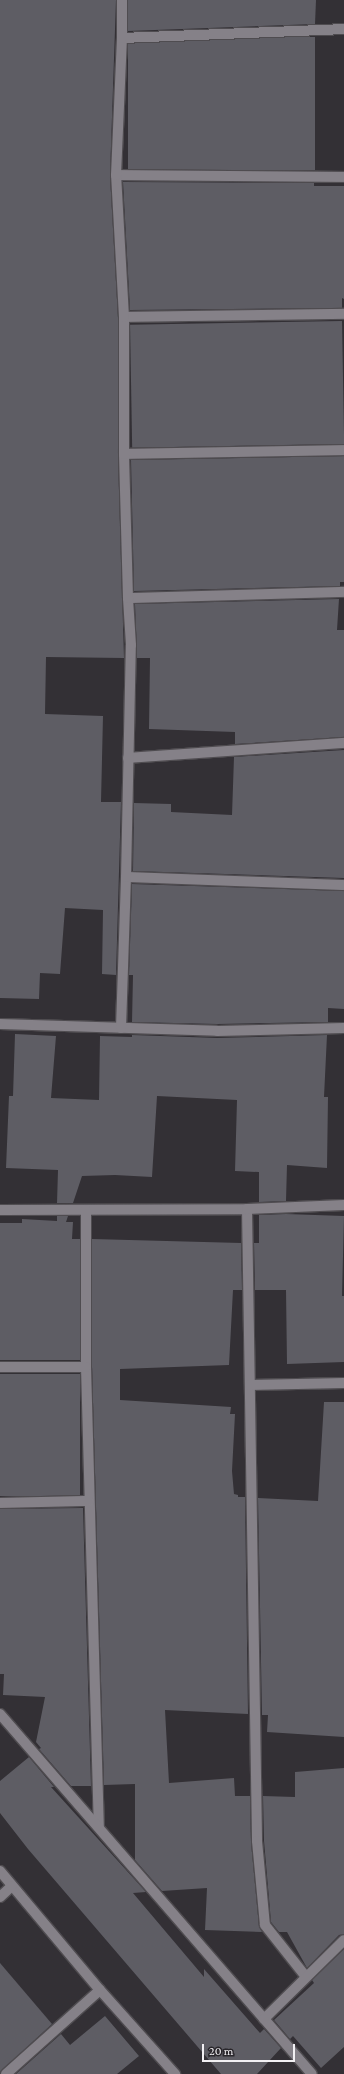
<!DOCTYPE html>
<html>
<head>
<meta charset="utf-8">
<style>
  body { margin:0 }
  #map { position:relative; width:344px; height:2074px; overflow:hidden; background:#333035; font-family:"Crimson Pro",serif }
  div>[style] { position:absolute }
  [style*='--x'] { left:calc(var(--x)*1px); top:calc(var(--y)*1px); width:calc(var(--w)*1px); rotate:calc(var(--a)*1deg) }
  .building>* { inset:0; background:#5e5d64; transform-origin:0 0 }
  .roads { filter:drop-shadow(1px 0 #4f4c50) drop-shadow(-1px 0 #4f4c50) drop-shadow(0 1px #4f4c50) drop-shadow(0 -1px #4f4c50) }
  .street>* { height:10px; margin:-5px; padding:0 5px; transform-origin:5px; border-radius:5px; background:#858188 }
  span { translate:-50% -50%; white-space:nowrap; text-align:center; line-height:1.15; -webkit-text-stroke:4px #29262b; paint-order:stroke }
  .scale { position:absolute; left:202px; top:2044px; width:93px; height:18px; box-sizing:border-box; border:2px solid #f2f0f3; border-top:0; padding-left:5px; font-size:12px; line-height:14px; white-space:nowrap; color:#f2f0f3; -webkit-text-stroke:3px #29262b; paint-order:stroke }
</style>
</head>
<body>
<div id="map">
  <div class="building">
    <div style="clip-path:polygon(0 0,116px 0,110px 175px,118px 317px,118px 454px,124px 658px,46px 657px,45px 714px,103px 716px,101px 802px,121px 802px,116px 975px,102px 974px,103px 910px,65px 908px,60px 974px,40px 973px,39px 999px,0 998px)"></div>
    <div style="clip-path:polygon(128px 0,316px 0,315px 24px,128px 31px)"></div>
    <div style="left:315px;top:37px;width:133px;height:187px;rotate:90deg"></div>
    <div style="clip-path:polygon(123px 182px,314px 183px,314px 186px,344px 186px,344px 299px,342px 298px,342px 308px,130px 310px)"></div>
    <div style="left:342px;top:321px;width:123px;height:212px;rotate:89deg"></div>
    <div style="clip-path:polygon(344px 456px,344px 582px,340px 582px,340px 586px,134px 591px,131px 460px)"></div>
    <div style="clip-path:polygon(339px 599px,337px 630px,344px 630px,344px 737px,235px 744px,235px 732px,149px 729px,150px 658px,137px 658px,135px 604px)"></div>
    <div style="clip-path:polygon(344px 750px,344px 878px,133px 871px,134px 803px,171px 804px,171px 812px,232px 815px,234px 757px)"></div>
    <div style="clip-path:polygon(132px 884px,344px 891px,344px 1009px,328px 1008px,328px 1022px,217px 1024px,132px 1022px,133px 975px,129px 975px)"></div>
    <div style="clip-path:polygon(15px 1034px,56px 1036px,51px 1098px,99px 1100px,100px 1036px,132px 1037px,132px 1035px,217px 1038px,327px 1035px,324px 1097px,328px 1097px,327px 1168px,287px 1165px,286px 1201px,259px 1202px,259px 1172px,235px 1171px,237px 1100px,157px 1096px,152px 1177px,115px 1175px,82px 1176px,73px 1203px,57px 1203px,58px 1170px,6px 1168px,9px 1096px,13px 1096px)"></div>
    <div style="clip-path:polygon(286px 1214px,344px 1216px,342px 1296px,344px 1296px,344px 1362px,287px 1364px,286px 1290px,255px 1290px,254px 1243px,259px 1243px,259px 1215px)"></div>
    <div style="clip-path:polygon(57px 1216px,68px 1216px,66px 1222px,73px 1222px,72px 1239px,80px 1239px,80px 1360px,0 1360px,0 1223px,22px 1223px,22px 1219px,57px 1221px)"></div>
    <div style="clip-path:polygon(92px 1239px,241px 1243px,242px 1290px,233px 1290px,229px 1365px,120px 1369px,120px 1400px,231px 1407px,230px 1414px,235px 1414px,232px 1471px,234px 1494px,238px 1495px,238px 1497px,245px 1497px,248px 1714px,165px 1710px,169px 1783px,234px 1778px,235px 1796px,250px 1796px,251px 1842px,259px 1926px,262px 1932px,205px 1930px,207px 1888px,162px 1891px,135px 1860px,135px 1784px,104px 1785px,92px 1367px)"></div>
    <div style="left:0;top:1374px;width:80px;height:122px"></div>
    <div style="clip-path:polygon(324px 1402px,344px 1402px,344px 1737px,267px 1732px,268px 1715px,262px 1715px,258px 1498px,318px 1501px)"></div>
    <div style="clip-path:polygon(83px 1508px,91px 1786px,71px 1786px,39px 1749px,41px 1748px,36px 1742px,45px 1697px,3px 1695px,4px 1674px,0 1674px,0 1509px)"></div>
    <div style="clip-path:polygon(29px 1757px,54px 1787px,51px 1787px,146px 1892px,133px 1893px,204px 1977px,204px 1969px,260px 2033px,264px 2029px,281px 2048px,257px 2074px,221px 2074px,28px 1849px,0 1813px,0 1781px)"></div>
    <div style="clip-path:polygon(344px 1768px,344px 1934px,339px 1935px,307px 1968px,287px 1932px,279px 1932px,271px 1922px,264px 1841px,263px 1796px,295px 1797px,295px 1772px)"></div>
    <div style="clip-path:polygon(344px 1949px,344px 2047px,321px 2068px,293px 2036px,290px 2039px,274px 2020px,314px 1983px,312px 1980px)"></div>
    <div style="clip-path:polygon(0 1963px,52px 2024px,0 2072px)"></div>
    <div style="clip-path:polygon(105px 2016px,139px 2056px,117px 2074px,16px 2074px,61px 2034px,70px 2045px)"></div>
  </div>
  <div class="roads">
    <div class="street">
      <div style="--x:122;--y:38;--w:222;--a:-2.3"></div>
      <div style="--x:116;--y:175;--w:228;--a:0.5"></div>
      <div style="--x:124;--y:317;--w:220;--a:-0.8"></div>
      <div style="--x:124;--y:454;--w:220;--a:-1"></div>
      <div style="--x:128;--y:598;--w:216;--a:-1.6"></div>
      <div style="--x:128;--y:758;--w:217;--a:-4"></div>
      <div style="--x:126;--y:877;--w:218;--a:2.1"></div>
      <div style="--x:0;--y:1024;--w:217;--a:1.8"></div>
      <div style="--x:217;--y:1031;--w:127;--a:-1.4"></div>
      <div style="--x:121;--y:1028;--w:151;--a:-88.1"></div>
      <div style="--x:126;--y:877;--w:232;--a:-88.8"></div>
      <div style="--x:131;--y:645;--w:47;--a:-93.7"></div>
      <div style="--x:128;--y:598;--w:144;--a:-91.6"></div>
      <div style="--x:124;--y:454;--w:137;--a:-90"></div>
      <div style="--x:124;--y:317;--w:142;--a:-93.2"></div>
      <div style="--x:116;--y:175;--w:137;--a:-87.5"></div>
      <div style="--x:122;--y:38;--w:38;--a:-90"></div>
      <div style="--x:247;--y:1209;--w:632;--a:89.09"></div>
      <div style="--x:257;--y:1841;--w:84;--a:84.6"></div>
      <div style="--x:265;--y:1925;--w:66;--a:51.7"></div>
      <div style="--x:0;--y:1210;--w:247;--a:-0.2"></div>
      <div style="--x:247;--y:1209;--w:97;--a:-2.4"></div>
      <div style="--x:86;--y:1210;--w:157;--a:90"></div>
      <div style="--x:86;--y:1367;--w:460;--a:88.4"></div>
      <div style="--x:0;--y:1367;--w:86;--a:0"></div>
      <div style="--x:250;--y:1385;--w:94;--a:-1.2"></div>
      <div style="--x:0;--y:1503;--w:89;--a:-1.3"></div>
      <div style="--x:0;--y:1714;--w:476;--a:49.1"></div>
      <div style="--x:0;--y:1871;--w:155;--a:50"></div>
      <div style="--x:100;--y:1990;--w:113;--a:48.2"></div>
      <div style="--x:0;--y:1897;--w:16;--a:-43"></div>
      <div style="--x:264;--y:2019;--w:112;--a:-44.6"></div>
      <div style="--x:6;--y:2074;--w:126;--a:-41.8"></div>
    </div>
  </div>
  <div class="scale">20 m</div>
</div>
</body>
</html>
